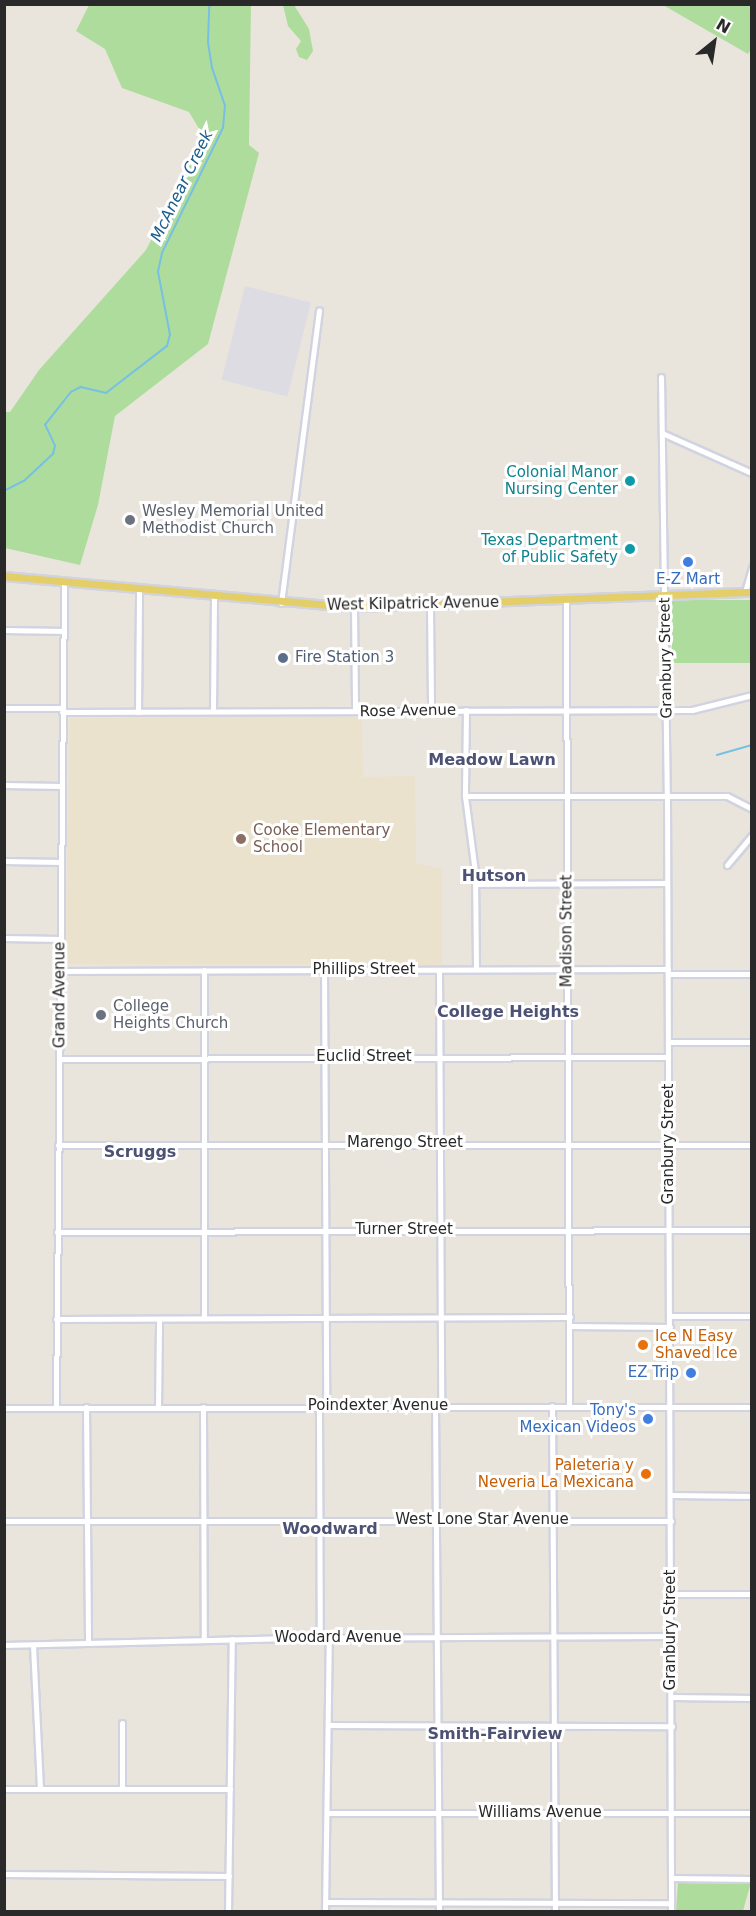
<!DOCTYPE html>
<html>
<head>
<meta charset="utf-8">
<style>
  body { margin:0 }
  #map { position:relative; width:756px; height:1916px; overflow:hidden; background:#eae5dc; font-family:"DejaVu Sans",sans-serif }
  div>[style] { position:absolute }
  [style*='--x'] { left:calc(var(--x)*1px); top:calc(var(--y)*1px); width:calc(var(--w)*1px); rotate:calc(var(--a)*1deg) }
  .industrial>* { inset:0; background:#dedce3; transform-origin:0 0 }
  .education>* { inset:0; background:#eae2cc }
  .green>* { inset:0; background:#aedc9d; transform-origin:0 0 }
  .stream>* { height:1.5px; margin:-0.75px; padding:0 0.75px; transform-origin:0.75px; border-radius:0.75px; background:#77c0e3 }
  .roads { filter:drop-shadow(2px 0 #d1d3e0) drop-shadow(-2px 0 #d1d3e0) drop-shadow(0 2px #d1d3e0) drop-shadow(0 -2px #d1d3e0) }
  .minor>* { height:5px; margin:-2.5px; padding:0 2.5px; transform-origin:2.5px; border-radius:2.5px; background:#fff }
  .major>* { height:7px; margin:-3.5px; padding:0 3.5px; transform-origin:3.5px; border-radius:3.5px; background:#e4ce67 }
  .dots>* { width:16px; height:16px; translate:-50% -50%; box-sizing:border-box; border:3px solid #fff; border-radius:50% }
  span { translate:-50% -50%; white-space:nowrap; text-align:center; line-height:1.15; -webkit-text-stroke:6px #fff; paint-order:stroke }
  .culture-label { font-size:15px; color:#0d838f }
  .right { translate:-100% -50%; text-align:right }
  .worship-label { font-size:15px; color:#5b616d }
  .left { translate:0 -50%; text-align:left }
  .shop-label { font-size:15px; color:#366cbe }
  .street-label { font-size:15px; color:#292929 }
  .service-label { font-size:15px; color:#4e5e75 }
  .education-label { font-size:15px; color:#785e54 }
  .food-label { font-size:15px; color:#c56008 }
  .water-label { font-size:16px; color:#195e8d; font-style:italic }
  .neighbourhood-label { font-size:16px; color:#4d5275; font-weight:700 }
  .frame { position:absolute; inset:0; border:6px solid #292929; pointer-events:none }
  .north { position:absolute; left:684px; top:12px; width:60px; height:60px; -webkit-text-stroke:4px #fff; paint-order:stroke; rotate:30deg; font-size:16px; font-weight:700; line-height:24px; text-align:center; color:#292929 }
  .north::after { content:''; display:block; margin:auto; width:21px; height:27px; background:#292929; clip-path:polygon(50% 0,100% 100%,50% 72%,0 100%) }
</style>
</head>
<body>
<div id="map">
  <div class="industrial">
    <div style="left:245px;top:286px;width:68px;height:97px;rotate:14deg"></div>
  </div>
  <div class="education">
    <div style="clip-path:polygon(362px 717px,363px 777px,415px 776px,416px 863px,442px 869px,442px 965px,65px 964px,70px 718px)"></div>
  </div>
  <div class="green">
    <div style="clip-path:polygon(89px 5px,251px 5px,249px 145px,259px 153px,208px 344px,115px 416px,98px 505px,80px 565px,5px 548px,5px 412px,10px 412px,39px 370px,146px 250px,204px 137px,189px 112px,122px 88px,105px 49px,76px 31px)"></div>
    <div style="clip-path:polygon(283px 5px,294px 5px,309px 29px,313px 51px,307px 60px,299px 57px,296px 49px,301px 41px,288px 26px)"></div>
    <div style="clip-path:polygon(663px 5px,751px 5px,751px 49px,748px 54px)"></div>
    <div style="left:751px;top:600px;width:63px;height:79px;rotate:90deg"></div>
    <div style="clip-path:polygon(678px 1881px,751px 1882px,743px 1911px,676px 1912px)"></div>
  </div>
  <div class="stream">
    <div style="--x:4;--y:491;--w:22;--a:-27"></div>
    <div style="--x:24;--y:481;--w:40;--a:-43"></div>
    <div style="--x:53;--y:454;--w:8;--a:-76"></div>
    <div style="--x:55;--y:446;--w:23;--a:-115"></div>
    <div style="--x:45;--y:425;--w:42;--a:-51.8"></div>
    <div style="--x:71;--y:392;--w:11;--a:-27"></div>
    <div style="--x:81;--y:387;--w:26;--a:13"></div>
    <div style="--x:106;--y:393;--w:77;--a:-37.6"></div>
    <div style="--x:167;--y:346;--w:11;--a:-75"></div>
    <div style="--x:170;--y:335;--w:64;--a:-100.8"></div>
    <div style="--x:158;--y:272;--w:19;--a:-78"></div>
    <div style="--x:162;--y:253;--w:139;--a:-64"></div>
    <div style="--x:223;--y:128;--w:22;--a:-85"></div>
    <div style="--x:225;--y:106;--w:40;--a:-108.9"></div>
    <div style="--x:212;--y:68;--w:26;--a:-99"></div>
    <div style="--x:208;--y:42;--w:38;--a:-88"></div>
    <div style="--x:717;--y:755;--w:36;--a:-16"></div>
  </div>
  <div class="roads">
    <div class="minor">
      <div style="--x:661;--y:377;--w:420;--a:89.2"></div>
      <div style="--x:667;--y:797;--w:1115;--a:89.79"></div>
      <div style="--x:662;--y:433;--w:98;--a:24"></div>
      <div style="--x:745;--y:592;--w:26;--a:-74"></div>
      <div style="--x:566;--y:601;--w:805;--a:89.79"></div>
      <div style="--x:281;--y:603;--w:295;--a:-82.6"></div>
      <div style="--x:354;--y:607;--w:104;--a:89.4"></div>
      <div style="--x:430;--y:607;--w:103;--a:89.4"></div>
      <div style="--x:4;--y:630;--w:60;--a:1"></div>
      <div style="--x:4;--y:708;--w:58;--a:0"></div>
      <div style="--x:466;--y:710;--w:86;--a:90.7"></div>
      <div style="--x:465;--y:796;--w:77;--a:82.5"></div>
      <div style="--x:475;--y:872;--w:97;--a:89.4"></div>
      <div style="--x:213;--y:711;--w:115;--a:-89.5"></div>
      <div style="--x:62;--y:712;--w:630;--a:-0.18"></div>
      <div style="--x:692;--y:710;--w:62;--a:-14"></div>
      <div style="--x:138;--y:712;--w:123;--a:-89.5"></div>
      <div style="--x:4;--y:785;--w:57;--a:1"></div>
      <div style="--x:465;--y:796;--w:262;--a:0"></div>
      <div style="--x:727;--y:796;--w:28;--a:27"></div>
      <div style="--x:4;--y:861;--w:57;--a:1"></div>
      <div style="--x:727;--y:865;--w:39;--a:-50"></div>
      <div style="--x:476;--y:884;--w:191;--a:-0.3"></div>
      <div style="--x:4;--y:938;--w:56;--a:1"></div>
      <div style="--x:204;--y:970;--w:348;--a:90"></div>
      <div style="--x:324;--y:970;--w:437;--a:89.7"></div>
      <div style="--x:439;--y:970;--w:436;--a:89.7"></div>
      <div style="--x:60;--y:971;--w:608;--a:-0.19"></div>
      <div style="--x:668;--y:974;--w:84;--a:0"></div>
      <div style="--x:668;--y:1042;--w:84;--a:0"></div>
      <div style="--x:59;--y:1059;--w:609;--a:-0.19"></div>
      <div style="--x:58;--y:1145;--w:694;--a:0"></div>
      <div style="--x:57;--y:1232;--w:695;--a:-0.16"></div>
      <div style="--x:670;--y:1316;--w:82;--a:0"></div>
      <div style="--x:56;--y:1319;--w:514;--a:-0.22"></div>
      <div style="--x:569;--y:1326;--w:101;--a:0.6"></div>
      <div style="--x:435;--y:1406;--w:506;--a:89.55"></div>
      <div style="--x:552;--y:1406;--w:506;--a:89.66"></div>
      <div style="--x:86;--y:1407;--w:236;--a:89.5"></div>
      <div style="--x:158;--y:1407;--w:88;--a:-89.3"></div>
      <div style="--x:203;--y:1407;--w:233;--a:89.8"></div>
      <div style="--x:319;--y:1407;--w:230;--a:89.8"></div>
      <div style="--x:4;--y:1408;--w:748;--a:-0.08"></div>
      <div style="--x:56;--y:1408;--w:825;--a:-89.44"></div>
      <div style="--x:670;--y:1495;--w:82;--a:0.7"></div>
      <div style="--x:4;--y:1521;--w:667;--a:0"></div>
      <div style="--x:671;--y:1594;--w:81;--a:0"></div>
      <div style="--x:4;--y:1645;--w:290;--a:-1.4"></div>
      <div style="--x:294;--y:1638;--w:378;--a:-0.3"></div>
      <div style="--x:33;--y:1645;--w:144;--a:87.2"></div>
      <div style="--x:672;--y:1697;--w:80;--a:0.7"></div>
      <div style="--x:330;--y:1725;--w:342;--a:0.2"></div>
      <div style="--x:122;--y:1788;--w:65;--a:-90"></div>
      <div style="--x:4;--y:1789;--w:226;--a:0"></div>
      <div style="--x:328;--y:1813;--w:424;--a:0"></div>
      <div style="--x:4;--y:1874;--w:225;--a:0.5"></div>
      <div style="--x:672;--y:1878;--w:80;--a:0.7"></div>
      <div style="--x:326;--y:1902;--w:345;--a:0.2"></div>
      <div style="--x:228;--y:1912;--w:273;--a:-89.2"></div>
      <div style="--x:325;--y:1912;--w:274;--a:-89.2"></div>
    </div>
    <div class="major">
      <div style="--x:4;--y:576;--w:351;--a:5.1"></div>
      <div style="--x:354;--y:607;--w:398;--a:-2.2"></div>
    </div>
  </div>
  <div class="dots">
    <div style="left:630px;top:481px;background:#0f9aa8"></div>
    <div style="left:130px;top:520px;background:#6b7280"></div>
    <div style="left:630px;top:549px;background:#0f9aa8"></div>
    <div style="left:688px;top:562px;background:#3f7fe0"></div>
    <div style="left:283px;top:658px;background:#5c6f8a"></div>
    <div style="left:241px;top:839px;background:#8d6e63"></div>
    <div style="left:101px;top:1015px;background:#6b7280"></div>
    <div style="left:643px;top:1345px;background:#e8710a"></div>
    <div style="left:691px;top:1373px;background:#3f7fe0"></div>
    <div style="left:648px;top:1419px;background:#3f7fe0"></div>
    <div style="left:646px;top:1474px;background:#e8710a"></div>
  </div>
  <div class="culture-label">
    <span class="right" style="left:618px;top:481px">Colonial Manor<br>Nursing Center</span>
    <span class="right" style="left:618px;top:549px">Texas Department<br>of Public Safety</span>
  </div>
  <div class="worship-label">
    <span class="left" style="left:142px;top:520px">Wesley Memorial United<br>Methodist Church</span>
    <span class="left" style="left:113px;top:1015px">College<br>Heights Church</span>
  </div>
  <div class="shop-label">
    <span style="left:688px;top:580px">E-Z Mart</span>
    <span class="right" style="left:679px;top:1373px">EZ Trip</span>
    <span class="right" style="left:636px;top:1419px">Tony's<br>Mexican Videos</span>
  </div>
  <div class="street-label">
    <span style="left:413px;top:604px;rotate:-1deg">West Kilpatrick Avenue</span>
    <span style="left:666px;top:658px;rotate:-91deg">Granbury Street</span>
    <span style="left:408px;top:711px;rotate:-1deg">Rose Avenue</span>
    <span style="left:567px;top:931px;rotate:-90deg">Madison Street</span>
    <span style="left:364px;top:970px">Phillips Street</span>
    <span style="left:60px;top:995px;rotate:-90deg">Grand Avenue</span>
    <span style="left:364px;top:1057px">Euclid Street</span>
    <span style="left:405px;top:1143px">Marengo Street</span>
    <span style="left:669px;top:1144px;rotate:-90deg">Granbury Street</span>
    <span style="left:404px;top:1230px">Turner Street</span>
    <span style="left:378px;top:1406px">Poindexter Avenue</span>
    <span style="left:482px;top:1520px">West Lone Star Avenue</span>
    <span style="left:671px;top:1630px;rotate:-90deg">Granbury Street</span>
    <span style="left:338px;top:1638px">Woodard Avenue</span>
    <span style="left:540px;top:1813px">Williams Avenue</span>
  </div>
  <div class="service-label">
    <span class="left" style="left:295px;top:658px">Fire Station 3</span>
  </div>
  <div class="education-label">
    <span class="left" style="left:253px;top:839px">Cooke Elementary<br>School</span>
  </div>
  <div class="food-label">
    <span class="left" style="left:655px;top:1345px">Ice N Easy<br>Shaved Ice</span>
    <span class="right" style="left:634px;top:1474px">Paleteria y<br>Neveria La Mexicana</span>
  </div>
  <div class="water-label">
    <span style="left:182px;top:186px;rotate:-64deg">McAnear Creek</span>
  </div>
  <div class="neighbourhood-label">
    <span style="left:492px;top:760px">Meadow Lawn</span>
    <span style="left:494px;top:876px">Hutson</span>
    <span style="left:508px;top:1012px">College Heights</span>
    <span style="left:140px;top:1152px">Scruggs</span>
    <span style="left:330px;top:1529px">Woodward</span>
    <span style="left:495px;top:1734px">Smith-Fairview</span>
  </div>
  <div class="frame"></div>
  <div class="north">N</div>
</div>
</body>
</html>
